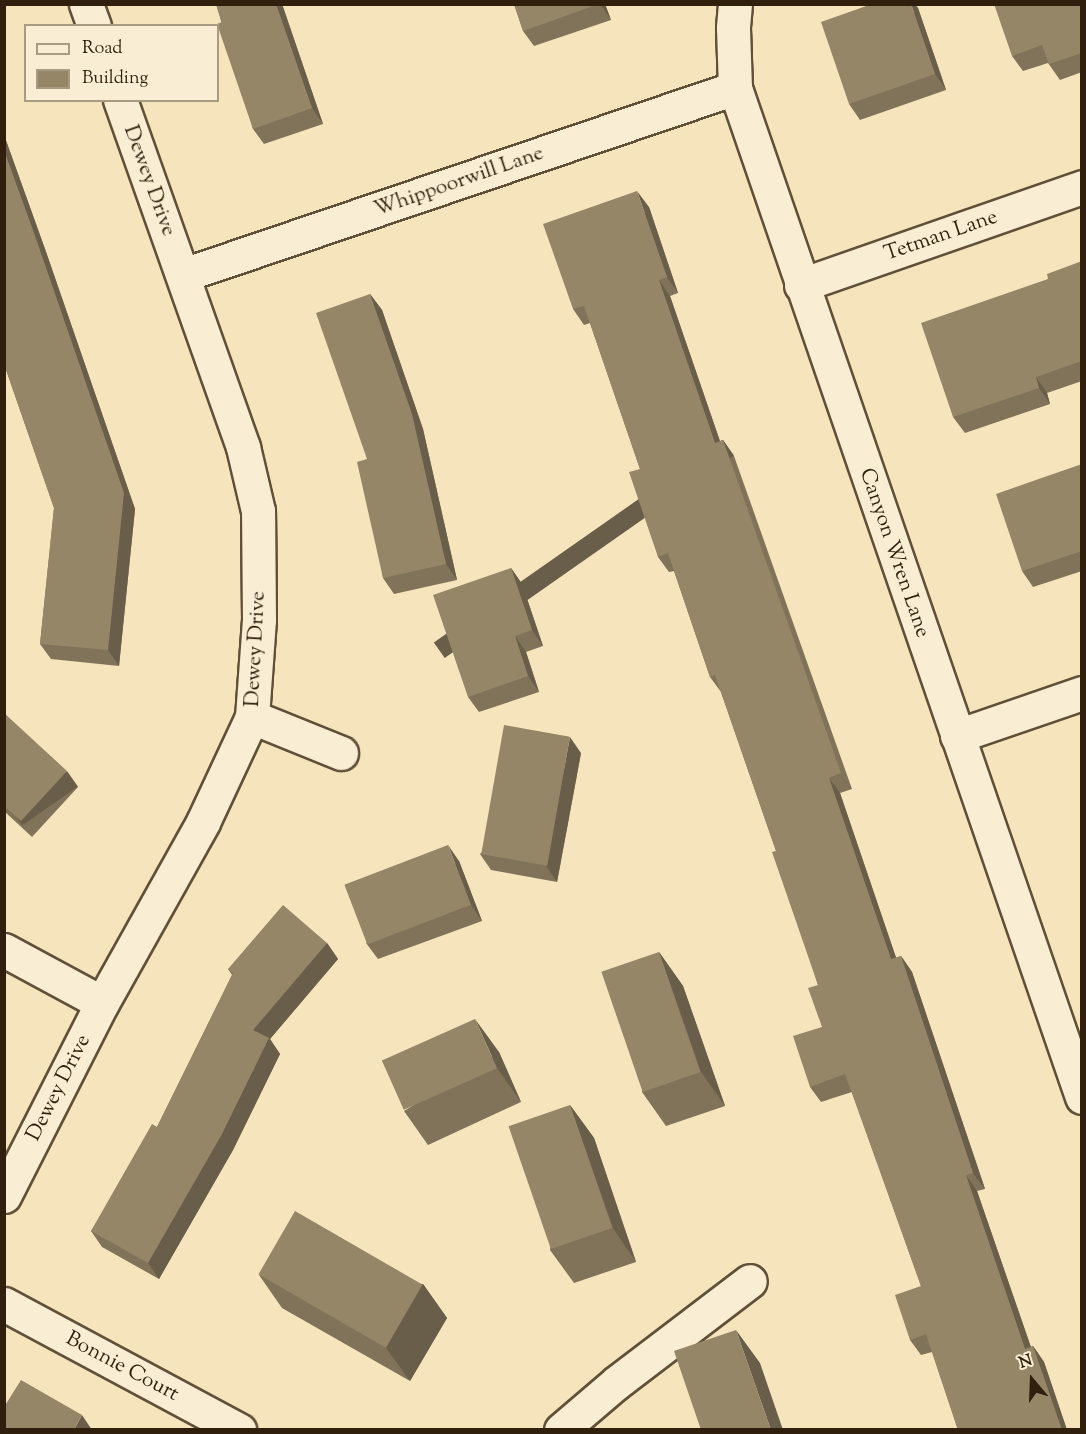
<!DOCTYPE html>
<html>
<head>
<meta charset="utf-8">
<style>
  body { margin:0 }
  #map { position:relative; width:1086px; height:1434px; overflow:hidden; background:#f6e5bc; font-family:"Sorts Mill Goudy",serif }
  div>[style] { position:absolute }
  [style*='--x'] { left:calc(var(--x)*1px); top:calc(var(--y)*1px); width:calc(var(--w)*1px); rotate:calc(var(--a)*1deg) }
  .roads { filter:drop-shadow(2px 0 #615038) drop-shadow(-2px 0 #615038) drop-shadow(0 2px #615038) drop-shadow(0 -2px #615038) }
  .minor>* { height:33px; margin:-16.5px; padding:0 16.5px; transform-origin:16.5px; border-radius:16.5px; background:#f9eed3 }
  .wall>* { inset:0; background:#817359 }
  .shaded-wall>* { inset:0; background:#695e49; transform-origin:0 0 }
  .building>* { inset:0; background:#968668; transform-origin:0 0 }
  span { translate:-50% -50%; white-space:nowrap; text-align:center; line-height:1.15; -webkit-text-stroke:6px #f9eed3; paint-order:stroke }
  .street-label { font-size:21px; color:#2f1f0c }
  .frame { position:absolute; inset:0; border:6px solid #2f1f0c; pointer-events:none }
  .legend { position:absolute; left:24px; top:24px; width:195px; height:78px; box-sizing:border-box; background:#f9eed3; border:2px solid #a89b83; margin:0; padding:8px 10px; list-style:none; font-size:18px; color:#2f1f0c }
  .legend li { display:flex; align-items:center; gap:12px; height:30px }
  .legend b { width:30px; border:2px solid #a89b83 }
  .north { position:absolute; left:1002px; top:1350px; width:60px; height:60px; -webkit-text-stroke:4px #f9eed3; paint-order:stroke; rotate:341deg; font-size:16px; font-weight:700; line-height:24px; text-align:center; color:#2f1f0c }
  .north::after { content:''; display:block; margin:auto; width:21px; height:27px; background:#2f1f0c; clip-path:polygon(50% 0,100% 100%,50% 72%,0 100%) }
</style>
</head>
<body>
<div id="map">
  <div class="roads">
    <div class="minor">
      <div style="--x:86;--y:4;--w:23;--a:70"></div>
      <div style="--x:735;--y:4;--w:24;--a:95"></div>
      <div style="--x:733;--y:28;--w:60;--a:88.1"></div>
      <div style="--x:735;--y:88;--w:1067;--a:71.02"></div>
      <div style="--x:183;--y:275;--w:583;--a:-18.71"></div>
      <div style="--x:801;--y:285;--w:298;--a:-19.2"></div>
      <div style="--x:252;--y:717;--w:96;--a:22"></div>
      <div style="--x:957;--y:736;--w:132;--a:-19"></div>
      <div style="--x:4;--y:950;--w:111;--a:28.4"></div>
      <div style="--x:4;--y:1196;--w:216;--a:-63.1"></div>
      <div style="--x:102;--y:1003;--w:207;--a:-60.8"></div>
      <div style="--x:203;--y:822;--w:116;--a:-65"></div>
      <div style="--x:252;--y:717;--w:97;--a:-85.9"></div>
      <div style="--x:259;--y:620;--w:109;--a:-90.5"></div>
      <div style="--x:258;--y:511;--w:66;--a:-103.2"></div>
      <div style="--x:243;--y:447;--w:368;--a:-109.5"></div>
      <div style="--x:4;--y:1304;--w:267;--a:28.2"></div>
      <div style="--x:561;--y:1430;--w:72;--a:-40.5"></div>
      <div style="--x:616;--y:1383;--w:168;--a:-37.3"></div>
    </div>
  </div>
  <div class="wall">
    <div style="clip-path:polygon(216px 4px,282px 4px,323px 124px,264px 144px,253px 129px)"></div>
    <div style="clip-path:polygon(514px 4px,605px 4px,611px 20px,534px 46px,523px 31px)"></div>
    <div style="clip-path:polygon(1082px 4px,1082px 72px,1060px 80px,1048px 63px,1023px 71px,1012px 56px)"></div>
    <div style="clip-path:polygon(918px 8px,946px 90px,860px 120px,849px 104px)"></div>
    <div style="clip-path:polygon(4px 135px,45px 249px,135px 509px,119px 666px,51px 659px,40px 644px,54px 508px,4px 364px)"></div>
    <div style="clip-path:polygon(649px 207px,678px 293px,670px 296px,720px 441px,723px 440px,734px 456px,852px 789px,840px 793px,896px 958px,901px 956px,912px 972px,985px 1189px,977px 1191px,1031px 1347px,1033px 1346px,1044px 1362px,1067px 1430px,958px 1430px,932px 1352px,921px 1355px,910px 1340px,921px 1286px,852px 1092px,821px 1102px,810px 1087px,822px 1027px,818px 985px,776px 851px,721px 692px,710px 677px,674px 571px,669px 572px,658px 557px,640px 469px,590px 323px,584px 325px,573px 309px)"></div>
    <div style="clip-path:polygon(1082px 261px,1082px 381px,1047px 393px,1050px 404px,965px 433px,953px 417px,1048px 279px)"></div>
    <div style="clip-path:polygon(370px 294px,382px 310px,423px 429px,457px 580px,394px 594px,383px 578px,367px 459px)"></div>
    <div style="clip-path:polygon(1082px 464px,1082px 571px,1033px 587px,1022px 571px)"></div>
    <div style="clip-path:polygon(511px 568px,522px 584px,543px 646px,526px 652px,539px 692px,479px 712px,468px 697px)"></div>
    <div style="clip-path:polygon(4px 713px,78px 787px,32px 837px,4px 811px)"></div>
    <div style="clip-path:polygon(581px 753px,557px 882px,491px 870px,480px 854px)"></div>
    <div style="clip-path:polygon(459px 861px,482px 921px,378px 959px,366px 943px)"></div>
    <div style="clip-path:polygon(327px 943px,338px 959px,270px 1039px,280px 1054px,233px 1150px,159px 1279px,102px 1247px,91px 1231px,157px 1127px,232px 975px,228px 969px)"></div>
    <div style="clip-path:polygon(659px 952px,683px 986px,725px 1106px,666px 1126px,642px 1092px)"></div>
    <div style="clip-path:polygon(499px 1052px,521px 1102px,428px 1145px,404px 1111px)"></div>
    <div style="clip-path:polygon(570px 1105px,594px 1138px,636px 1262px,574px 1283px,550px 1250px)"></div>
    <div style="clip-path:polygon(259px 1275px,423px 1284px,447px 1318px,410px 1381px,282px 1308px)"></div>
  </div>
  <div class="shaded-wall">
    <div style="clip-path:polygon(276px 4px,282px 4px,323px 124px,312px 108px)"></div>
    <div style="clip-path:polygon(600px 4px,605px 4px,611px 20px)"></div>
    <div style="clip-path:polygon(911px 4px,915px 4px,918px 8px,946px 90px,935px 74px)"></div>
    <div style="clip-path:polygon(4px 135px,45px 249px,135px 509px,119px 666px,108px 650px,4px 150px)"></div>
    <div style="clip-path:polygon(637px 191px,649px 207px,678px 293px,667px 277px)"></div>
    <div style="clip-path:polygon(659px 280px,670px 296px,726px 459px,715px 443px)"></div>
    <div style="clip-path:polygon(370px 294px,382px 310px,423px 429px,457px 580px,446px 564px)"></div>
    <div style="clip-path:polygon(1036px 377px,1047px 393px,1050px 404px,1039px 388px)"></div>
    <div style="left:723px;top:440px;width:19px;height:353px;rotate:55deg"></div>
    <div style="clip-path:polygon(511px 568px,522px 584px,543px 646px,532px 630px)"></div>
    <div style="clip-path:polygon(515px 636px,526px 652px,539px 692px,528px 676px)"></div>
    <div style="clip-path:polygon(570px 737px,581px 753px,557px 882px,546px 866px)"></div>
    <div style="left:67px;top:771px;width:19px;height:68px;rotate:55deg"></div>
    <div style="clip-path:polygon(829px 778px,840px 793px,902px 975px,891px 959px)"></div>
    <div style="clip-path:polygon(448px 845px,459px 861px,482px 921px,471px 905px)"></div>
    <div style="clip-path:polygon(327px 943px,338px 959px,270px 1039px,280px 1054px,233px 1150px,159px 1279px,148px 1263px,253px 1030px)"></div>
    <div style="clip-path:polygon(659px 952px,683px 986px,725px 1106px,701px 1072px)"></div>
    <div style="clip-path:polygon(901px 956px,912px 972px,985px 1189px,973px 1173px)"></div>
    <div style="clip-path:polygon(475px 1019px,499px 1052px,521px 1102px,497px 1068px)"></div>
    <div style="clip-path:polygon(570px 1105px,594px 1138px,636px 1262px,613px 1228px)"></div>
    <div style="clip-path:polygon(966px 1175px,977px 1191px,1037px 1365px,1025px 1349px)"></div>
    <div style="clip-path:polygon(423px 1284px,447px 1318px,410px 1381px,386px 1348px)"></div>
    <div style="clip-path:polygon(736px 1330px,760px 1363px,783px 1430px,771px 1430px)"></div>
    <div style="clip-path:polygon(1033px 1346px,1044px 1362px,1067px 1430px,1062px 1430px)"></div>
    <div style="clip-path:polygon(82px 1415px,92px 1430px,74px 1430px)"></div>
  </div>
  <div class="building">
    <div style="clip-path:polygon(216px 4px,276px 4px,312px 108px,253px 129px,217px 24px,222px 22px)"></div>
    <div style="clip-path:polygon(514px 4px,599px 4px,523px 31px)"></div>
    <div style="clip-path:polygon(872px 4px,911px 4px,935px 74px,849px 104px,821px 22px)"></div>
    <div style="clip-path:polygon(994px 4px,1082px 4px,1082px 53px,1049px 64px,1042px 45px,1012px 56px)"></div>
    <div style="clip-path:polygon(4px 150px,34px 233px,124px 493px,108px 650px,40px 644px,54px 508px,4px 364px)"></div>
    <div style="clip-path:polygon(637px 191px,667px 277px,659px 280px,715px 443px,723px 440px,841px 773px,829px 778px,891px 959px,901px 956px,973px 1173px,966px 1175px,1025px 1349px,1033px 1346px,1062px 1430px,958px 1430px,926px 1334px,910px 1340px,895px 1295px,921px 1286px,845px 1074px,810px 1087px,793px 1036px,822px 1027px,808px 988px,818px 985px,772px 852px,776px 851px,715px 675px,710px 677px,668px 553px,658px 557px,629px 472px,640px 469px,584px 306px,573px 309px,543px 224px)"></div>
    <div style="clip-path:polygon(1082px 261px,1082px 361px,1036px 377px,1039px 388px,953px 417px,921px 323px,1048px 279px,1047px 274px)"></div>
    <div style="clip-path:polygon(370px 294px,412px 414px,446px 564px,383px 578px,357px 462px,367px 459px,316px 313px)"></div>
    <div style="clip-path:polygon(1082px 464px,1082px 551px,1022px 571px,996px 494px)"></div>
    <div style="clip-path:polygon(511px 568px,532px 630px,515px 636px,528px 676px,468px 697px,433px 595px)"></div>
    <div style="clip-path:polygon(4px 713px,67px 771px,21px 821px,4px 806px)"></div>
    <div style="left:504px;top:725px;width:67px;height:131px;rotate:10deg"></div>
    <div style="left:448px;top:845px;width:64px;height:111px;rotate:69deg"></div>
    <div style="clip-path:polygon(283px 905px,327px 943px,253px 1030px,269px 1038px,222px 1134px,148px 1263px,91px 1231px,152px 1124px,157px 1127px,233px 973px,228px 969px)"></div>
    <div style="left:659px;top:952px;width:127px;height:61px;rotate:71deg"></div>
    <div style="left:475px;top:1019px;width:54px;height:102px;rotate:66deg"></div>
    <div style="left:570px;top:1105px;width:130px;height:65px;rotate:71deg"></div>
    <div style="left:295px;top:1211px;width:147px;height:73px;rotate:30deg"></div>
    <div style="clip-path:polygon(736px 1330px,771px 1430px,701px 1430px,674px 1351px)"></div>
    <div style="clip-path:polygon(21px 1380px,82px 1415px,74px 1430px,4px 1430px,4px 1407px)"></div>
  </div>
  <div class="street-label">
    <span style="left:149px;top:181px;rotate:70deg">Dewey Drive</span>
    <span style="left:459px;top:182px;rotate:-19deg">Whippoorwill Lane</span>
    <span style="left:941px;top:236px;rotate:-19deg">Tetman Lane</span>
    <span style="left:894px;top:553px;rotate:71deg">Canyon Wren Lane</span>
    <span style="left:256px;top:649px;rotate:-87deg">Dewey Drive</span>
    <span style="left:59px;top:1088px;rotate:-63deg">Dewey Drive</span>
    <span style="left:122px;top:1367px;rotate:28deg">Bonnie Court</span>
  </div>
  <div class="frame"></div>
  <ul class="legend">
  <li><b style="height:8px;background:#f9eed3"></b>Road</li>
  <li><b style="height:16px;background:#968668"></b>Building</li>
  </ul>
  <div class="north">N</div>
</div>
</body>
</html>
